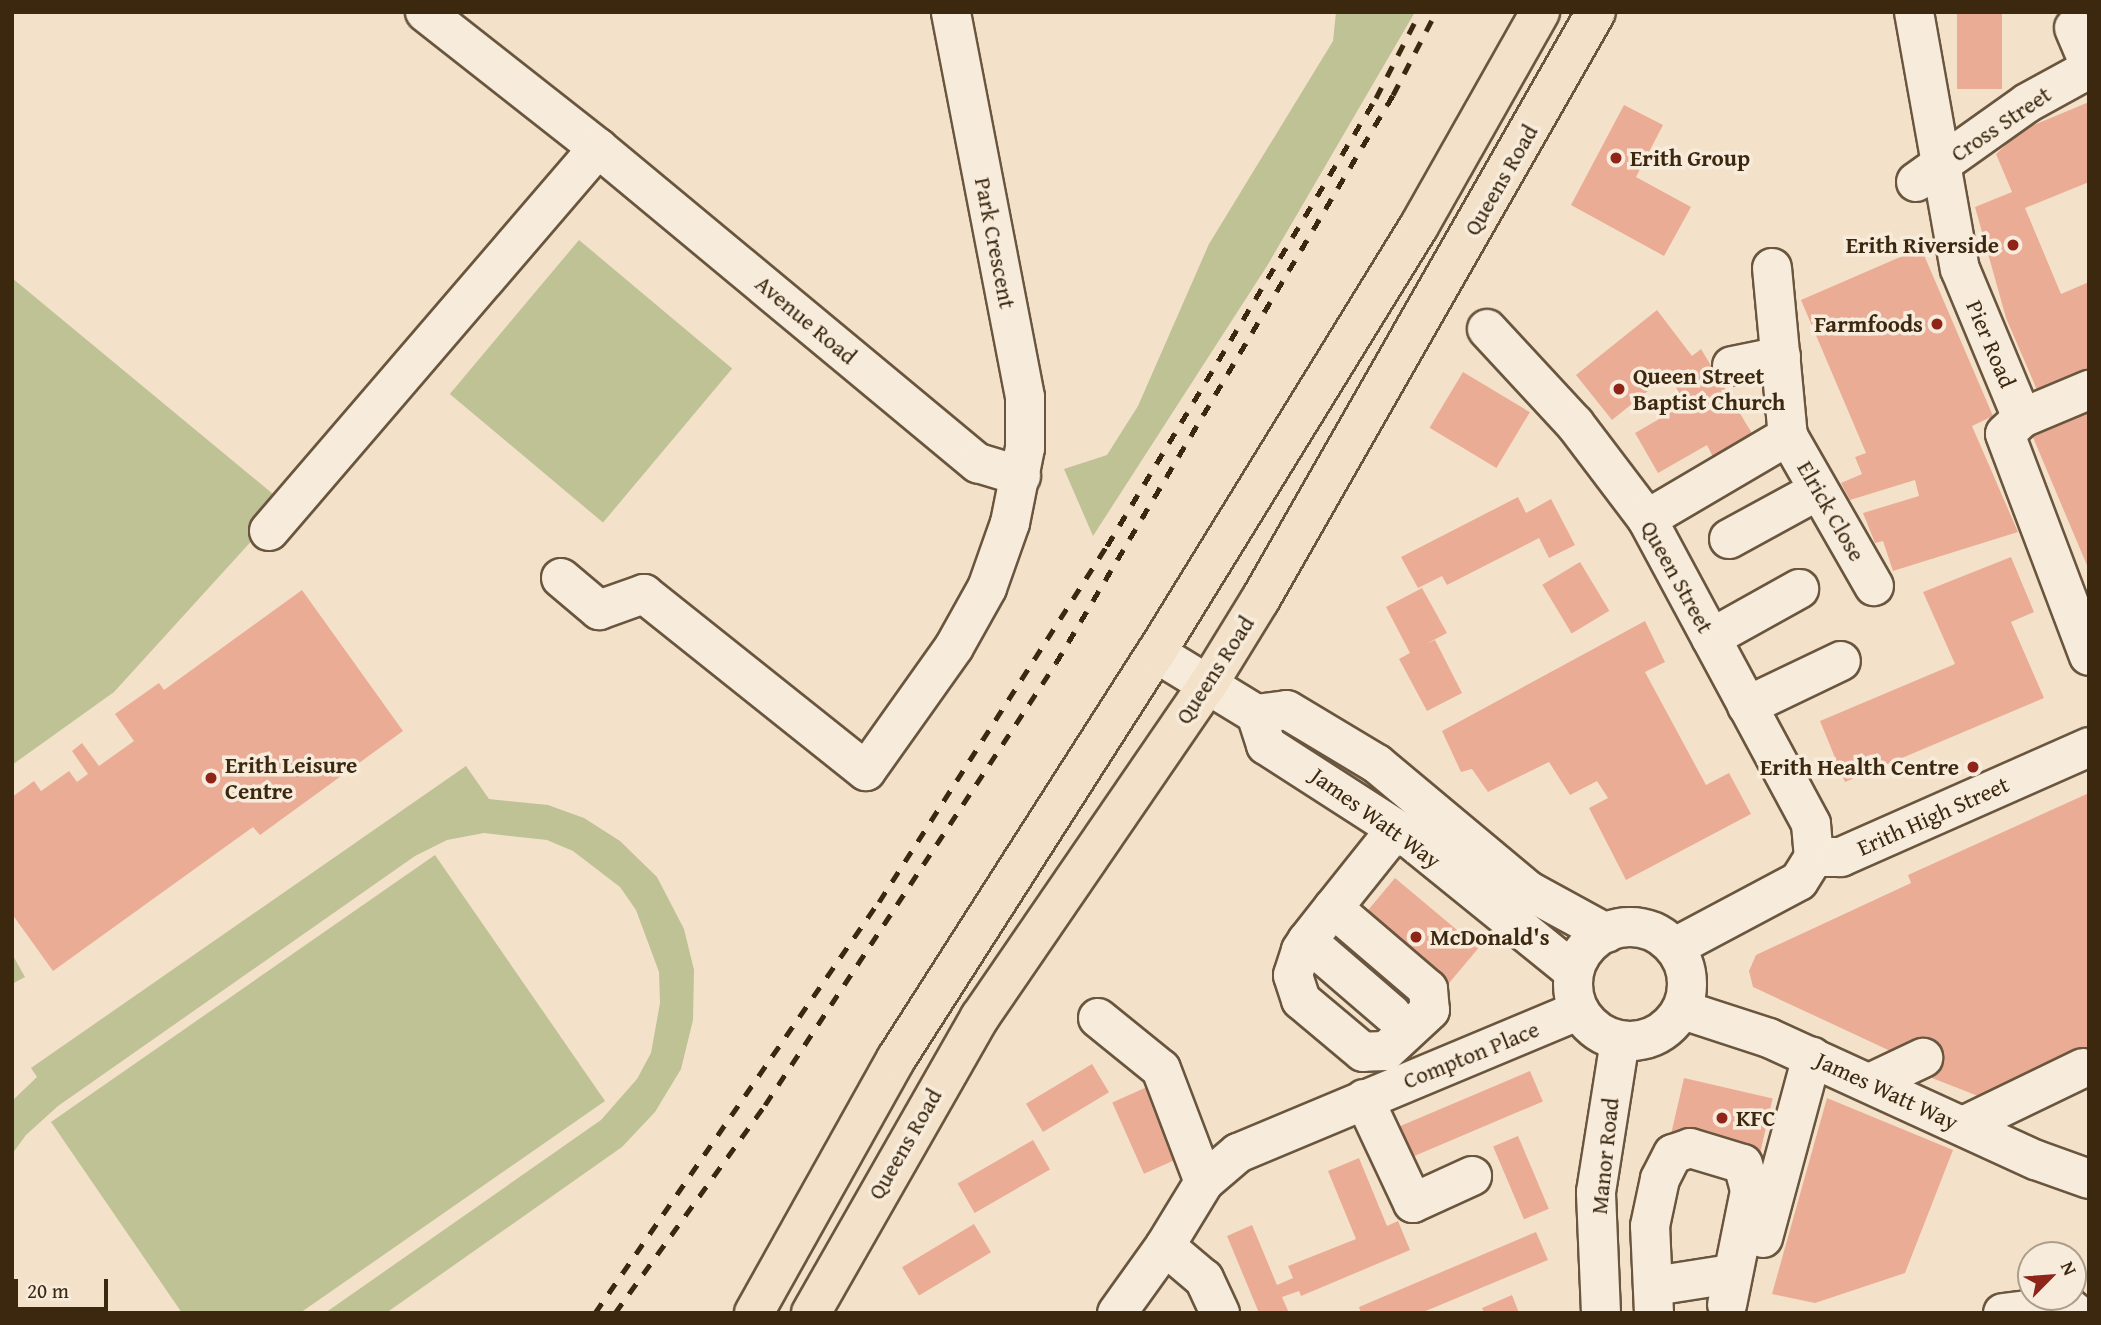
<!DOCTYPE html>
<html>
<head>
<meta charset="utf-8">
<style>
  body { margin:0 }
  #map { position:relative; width:2101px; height:1325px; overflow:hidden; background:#f3e2c9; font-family:"Gentium Book Plus",serif }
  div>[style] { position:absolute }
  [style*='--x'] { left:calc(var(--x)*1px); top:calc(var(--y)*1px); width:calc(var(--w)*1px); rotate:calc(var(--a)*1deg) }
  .green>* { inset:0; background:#bec294; transform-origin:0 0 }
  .building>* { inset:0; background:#ebac96; transform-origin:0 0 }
  .roads { filter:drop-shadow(2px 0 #6a563e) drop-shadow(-2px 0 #6a563e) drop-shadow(0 2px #6a563e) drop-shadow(0 -2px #6a563e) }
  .minor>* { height:38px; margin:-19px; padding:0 19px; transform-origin:19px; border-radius:19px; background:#f7ecdc }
  .minor>.ring { margin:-19px; padding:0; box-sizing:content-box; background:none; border:38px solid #f7ecdc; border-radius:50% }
  .major>* { height:38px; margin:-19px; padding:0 19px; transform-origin:19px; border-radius:19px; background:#f3e2c9 }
  .rail>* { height:5px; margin-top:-2.5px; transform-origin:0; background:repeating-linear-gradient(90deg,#3c280f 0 12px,transparent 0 24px) }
  .dots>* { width:19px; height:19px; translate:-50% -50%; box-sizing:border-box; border:4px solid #f7ecdc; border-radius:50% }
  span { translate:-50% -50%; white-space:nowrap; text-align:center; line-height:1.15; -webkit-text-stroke:7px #f7ecdc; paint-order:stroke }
  .street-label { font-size:23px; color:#3c280f }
  .poi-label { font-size:23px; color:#3c280f; font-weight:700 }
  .left { translate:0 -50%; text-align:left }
  .right { translate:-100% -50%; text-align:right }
  .frame { position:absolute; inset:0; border:14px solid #3c280f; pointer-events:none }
  .north { position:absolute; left:2017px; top:1241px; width:70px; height:70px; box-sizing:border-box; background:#f7ecdc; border:2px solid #ac9e8a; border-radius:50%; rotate:65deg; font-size:19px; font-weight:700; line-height:28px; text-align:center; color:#3c280f }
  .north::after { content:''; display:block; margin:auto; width:24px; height:32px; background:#8f2418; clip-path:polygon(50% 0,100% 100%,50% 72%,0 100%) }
  .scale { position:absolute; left:14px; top:1279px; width:94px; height:32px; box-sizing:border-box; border:4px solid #3c280f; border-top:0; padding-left:9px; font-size:21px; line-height:24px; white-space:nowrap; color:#3c280f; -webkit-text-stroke:5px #f7ecdc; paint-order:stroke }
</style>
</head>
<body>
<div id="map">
  <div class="green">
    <div style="clip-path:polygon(1336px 12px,1415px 12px,1267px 266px,1093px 536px,1064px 469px,1107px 455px,1138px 406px,1209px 244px,1333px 41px)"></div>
    <div style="left:579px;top:240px;width:200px;height:201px;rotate:40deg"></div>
    <div style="clip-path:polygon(12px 278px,285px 504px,114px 692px,12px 765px)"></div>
    <div style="clip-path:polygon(466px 766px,489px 799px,548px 805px,584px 818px,620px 841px,657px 877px,684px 929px,694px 970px,693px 1020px,681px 1069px,655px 1112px,622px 1147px,386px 1313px,325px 1313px,601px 1120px,637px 1079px,651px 1053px,660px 1003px,659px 972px,636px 910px,620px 887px,573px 851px,547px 840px,484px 833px,447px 840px,415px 856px,58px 1106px,26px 1135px,12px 1154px,12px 1101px,37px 1077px,31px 1068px)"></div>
    <div style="clip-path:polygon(435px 855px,605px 1101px,300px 1313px,182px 1313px,51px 1122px)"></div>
    <div style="clip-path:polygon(12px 954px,25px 977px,12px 984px)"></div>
  </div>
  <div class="building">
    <div style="left:1957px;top:12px;width:45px;height:77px"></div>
    <div style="clip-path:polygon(2089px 102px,2089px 182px,2025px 208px,2061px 294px,2089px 282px,2089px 376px,2040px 397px,2006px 318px,1975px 207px,2012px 192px,1996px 154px,2022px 130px)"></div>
    <div style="clip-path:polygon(1624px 105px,1663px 125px,1636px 177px,1691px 207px,1664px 256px,1571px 205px)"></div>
    <div style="clip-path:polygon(1921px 248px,1993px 416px,1972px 426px,2018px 532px,1893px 571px,1883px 541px,1875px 543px,1863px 513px,1919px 496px,1915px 480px,1850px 500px,1841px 483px,1862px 474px,1855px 457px,1866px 453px,1801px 300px)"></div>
    <div style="clip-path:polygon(1657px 310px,1692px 356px,1701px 349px,1753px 435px,1714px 459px,1707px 445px,1658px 473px,1635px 433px,1685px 404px,1669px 374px,1612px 420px,1576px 375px)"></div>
    <div style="left:1463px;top:372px;width:78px;height:65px;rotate:31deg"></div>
    <div style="clip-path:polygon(2089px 403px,2089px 570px,2029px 428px)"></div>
    <div style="clip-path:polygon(1518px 497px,1526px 513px,1551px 499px,1575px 545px,1549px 558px,1539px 538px,1447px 585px,1442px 576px,1418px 588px,1401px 557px)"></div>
    <div style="clip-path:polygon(2011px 557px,2034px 612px,2011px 622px,2044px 698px,1845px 782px,1820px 721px,1955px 664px,1923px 592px)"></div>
    <div style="left:1580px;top:562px;width:57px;height:44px;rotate:59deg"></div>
    <div style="clip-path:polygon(1422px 588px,1447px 633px,1426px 644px,1435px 640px,1462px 693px,1427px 711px,1399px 659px,1410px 653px,1386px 607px)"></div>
    <div style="clip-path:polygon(302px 590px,403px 731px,260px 835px,253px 827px,53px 971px,12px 914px,12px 797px,34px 781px,41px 791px,69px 771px,77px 782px,88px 774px,72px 751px,82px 743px,99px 766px,134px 741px,115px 714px,159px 683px,164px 690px)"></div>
    <div style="clip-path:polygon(1645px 621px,1665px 662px,1645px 672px,1706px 785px,1729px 773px,1751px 814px,1626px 880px,1589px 808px,1608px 798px,1597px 781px,1570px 795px,1549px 762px,1488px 792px,1472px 769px,1461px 772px,1442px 731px)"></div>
    <div style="clip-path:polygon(2089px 793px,2089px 1055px,2001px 1093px,1999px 1087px,1978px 1096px,1932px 1078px,1918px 1047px,1899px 1055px,1753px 987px,1749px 971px,1756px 955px,1911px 883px,1908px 875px)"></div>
    <div style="left:1395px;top:878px;width:109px;height:62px;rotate:40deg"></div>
    <div style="left:1092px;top:1064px;width:33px;height:77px;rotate:59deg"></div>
    <div style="left:1530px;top:1071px;width:33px;height:153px;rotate:67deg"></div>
    <div style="left:1684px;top:1078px;width:91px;height:61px;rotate:13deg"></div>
    <div style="left:1147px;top:1087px;width:78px;height:38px;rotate:66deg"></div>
    <div style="clip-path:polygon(1827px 1098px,1953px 1150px,1905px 1273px,1815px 1303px,1772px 1294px)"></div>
    <div style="left:1518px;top:1136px;width:79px;height:27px;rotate:67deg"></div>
    <div style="left:1033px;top:1140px;width:34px;height:87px;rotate:60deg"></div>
    <div style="clip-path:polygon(1359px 1158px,1387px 1226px,1398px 1221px,1410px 1250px,1301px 1296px,1299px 1291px,1282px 1297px,1289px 1313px,1259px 1313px,1227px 1236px,1252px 1225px,1277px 1285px,1293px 1278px,1288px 1266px,1356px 1239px,1328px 1171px)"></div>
    <div style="left:974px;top:1224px;width:33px;height:84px;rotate:59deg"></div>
    <div style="clip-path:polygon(1536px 1232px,1548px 1260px,1421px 1313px,1361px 1313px,1359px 1307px)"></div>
    <div style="clip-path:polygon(1512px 1295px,1519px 1313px,1484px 1313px,1482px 1308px)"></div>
  </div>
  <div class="roads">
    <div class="minor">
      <div style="--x:425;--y:12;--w:220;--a:38.2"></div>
      <div style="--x:598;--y:148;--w:494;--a:39.7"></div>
      <div style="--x:978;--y:463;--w:45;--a:16.8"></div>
      <div style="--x:1914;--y:12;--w:261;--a:79.9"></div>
      <div style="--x:1960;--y:269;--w:161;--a:67.4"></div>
      <div style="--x:2022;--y:418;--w:23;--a:137"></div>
      <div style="--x:2005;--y:434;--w:237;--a:69.3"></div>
      <div style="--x:2074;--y:28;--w:38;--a:67"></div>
      <div style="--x:1916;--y:182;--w:136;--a:-35.4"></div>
      <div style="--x:2027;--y:103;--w:71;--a:-28.7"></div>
      <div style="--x:1772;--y:268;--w:169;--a:84.6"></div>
      <div style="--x:1487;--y:329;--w:129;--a:47.2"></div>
      <div style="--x:1575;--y:424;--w:119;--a:52.8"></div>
      <div style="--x:1647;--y:519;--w:346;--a:61.7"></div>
      <div style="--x:1811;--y:824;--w:33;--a:85"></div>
      <div style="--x:1732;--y:366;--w:50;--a:-11.5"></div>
      <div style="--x:2022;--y:418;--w:73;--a:-22.7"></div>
      <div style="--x:1647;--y:519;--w:164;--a:-30.5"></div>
      <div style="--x:1788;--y:436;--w:173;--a:60.2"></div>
      <div style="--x:269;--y:531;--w:505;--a:-49.34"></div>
      <div style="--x:1729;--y:539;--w:100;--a:-28.6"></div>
      <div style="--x:561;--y:578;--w:50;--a:40.1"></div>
      <div style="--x:599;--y:610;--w:48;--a:-19.6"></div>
      <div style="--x:644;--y:594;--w:284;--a:38.6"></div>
      <div style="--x:866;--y:771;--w:152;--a:-54.6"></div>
      <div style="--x:954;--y:647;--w:68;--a:-60.8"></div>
      <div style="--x:987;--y:588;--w:69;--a:-70.5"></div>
      <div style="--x:1010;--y:523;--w:76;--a:-78.7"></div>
      <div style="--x:1025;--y:448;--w:51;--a:-90"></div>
      <div style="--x:1025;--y:397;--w:392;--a:-100.9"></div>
      <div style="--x:1711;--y:638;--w:101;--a:-29.1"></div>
      <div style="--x:1156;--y:653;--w:117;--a:31.4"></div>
      <div style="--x:1256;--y:714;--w:31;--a:-7"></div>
      <div style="--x:1287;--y:710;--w:105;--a:31"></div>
      <div style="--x:1377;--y:764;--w:198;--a:39.9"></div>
      <div style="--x:1529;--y:891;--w:88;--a:28.6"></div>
      <div style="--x:1747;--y:706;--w:104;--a:-25.6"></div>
      <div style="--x:1256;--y:714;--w:33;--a:72"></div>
      <div style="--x:1266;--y:745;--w:164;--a:32.8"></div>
      <div style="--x:1404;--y:834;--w:218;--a:39"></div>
      <div style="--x:1333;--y:908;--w:125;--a:40.5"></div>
      <div style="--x:1428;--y:989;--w:21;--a:85"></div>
      <div style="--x:1430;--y:1010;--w:60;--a:137"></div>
      <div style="--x:1386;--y:1051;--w:23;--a:178"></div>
      <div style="--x:1363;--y:1052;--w:81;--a:-140"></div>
      <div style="--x:1301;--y:1000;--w:26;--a:-108"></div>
      <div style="--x:1293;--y:975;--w:26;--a:-72"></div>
      <div style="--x:1301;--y:950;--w:11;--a:-56"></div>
      <div style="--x:1307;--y:941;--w:42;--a:-51.8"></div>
      <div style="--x:1333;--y:908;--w:101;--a:-51.4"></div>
      <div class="ring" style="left:1573px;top:927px;width:76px;height:76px"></div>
      <div style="--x:1307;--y:941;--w:112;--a:40.7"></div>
      <div style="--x:1675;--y:947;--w:140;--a:-28"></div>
      <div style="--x:1799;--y:881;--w:28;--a:-58"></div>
      <div style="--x:1814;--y:857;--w:27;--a:0"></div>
      <div style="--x:1841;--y:857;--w:271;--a:-23.9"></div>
      <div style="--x:1683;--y:1010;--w:90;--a:18"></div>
      <div style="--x:1769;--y:1038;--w:294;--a:24.6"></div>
      <div style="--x:2036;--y:1160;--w:56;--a:19.7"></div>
      <div style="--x:1098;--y:1018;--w:81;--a:39"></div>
      <div style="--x:1161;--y:1069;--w:121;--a:69.2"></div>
      <div style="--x:1870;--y:1083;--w:59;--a:-25.3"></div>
      <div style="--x:1364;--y:1099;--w:115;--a:64.8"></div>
      <div style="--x:1413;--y:1203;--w:65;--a:-24.6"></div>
      <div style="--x:1963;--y:1126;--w:133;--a:-25.8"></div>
      <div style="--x:1763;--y:1238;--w:188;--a:-74.9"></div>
      <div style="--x:1654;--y:1286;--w:78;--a:-8.9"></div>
      <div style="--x:1117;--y:1313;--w:82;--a:-54.4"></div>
      <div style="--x:1220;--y:1313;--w:38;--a:-115"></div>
      <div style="--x:1204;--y:1279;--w:51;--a:-139.8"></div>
      <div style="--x:1165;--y:1246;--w:75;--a:-58.6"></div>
      <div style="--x:1204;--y:1182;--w:45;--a:-40.5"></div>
      <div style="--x:1238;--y:1153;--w:368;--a:-22.7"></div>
      <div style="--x:1601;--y:1313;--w:121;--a:-92.4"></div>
      <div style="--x:1596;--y:1192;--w:153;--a:-81"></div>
      <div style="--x:1654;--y:1313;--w:87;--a:-92.6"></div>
      <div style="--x:1650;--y:1226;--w:48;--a:-78"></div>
      <div style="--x:1660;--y:1179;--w:28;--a:-63"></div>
      <div style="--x:1673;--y:1154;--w:18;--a:-19"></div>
      <div style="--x:1690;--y:1148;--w:55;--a:16.8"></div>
      <div style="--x:1743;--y:1164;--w:28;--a:75"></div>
      <div style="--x:1750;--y:1191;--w:116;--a:101.4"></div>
      <div style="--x:2003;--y:1313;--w:64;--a:-7.2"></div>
      <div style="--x:2066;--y:1305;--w:13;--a:39"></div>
    </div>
    <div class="major">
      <div style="--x:754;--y:1313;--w:291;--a:-60.8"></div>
      <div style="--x:896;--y:1059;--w:482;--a:-57.4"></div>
      <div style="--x:1156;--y:653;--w:501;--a:-58.37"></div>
      <div style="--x:1419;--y:226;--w:246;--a:-60.5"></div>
      <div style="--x:811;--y:1313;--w:341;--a:-60.3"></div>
      <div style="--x:980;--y:1017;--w:401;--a:-55.6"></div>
      <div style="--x:1207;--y:686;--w:101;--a:-58.4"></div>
      <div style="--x:1260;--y:600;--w:677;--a:-60.26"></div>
    </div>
  </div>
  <div class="rail">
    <div style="--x:595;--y:1313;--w:500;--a:-55.4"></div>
    <div style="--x:879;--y:902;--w:423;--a:-57.4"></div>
    <div style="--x:1107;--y:546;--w:523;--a:-59.02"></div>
    <div style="--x:1376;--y:98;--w:97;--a:-62.9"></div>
    <div style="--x:615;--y:1313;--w:256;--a:-54.2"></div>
    <div style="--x:765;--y:1105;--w:529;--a:-56.64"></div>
    <div style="--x:1056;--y:663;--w:660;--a:-59.32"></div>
    <div style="--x:1393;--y:95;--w:93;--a:-62.6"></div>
  </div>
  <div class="dots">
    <div style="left:1616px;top:158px;background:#8f2418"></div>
    <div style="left:2013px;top:245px;background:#8f2418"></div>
    <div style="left:1937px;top:324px;background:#8f2418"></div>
    <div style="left:1619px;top:389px;background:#8f2418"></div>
    <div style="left:1973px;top:767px;background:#8f2418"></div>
    <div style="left:211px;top:778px;background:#8f2418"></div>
    <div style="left:1416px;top:937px;background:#8f2418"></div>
    <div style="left:1722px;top:1118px;background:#8f2418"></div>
  </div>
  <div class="street-label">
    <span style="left:2001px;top:124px;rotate:-34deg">Cross Street</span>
    <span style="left:1501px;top:180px;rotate:-60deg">Queens Road</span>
    <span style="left:995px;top:243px;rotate:79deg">Park Crescent</span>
    <span style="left:806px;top:320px;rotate:40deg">Avenue Road</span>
    <span style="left:1991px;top:344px;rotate:67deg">Pier Road</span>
    <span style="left:1831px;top:511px;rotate:60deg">Elrick Close</span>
    <span style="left:1677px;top:577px;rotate:61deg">Queen Street</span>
    <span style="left:1215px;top:670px;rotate:-57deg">Queens Road</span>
    <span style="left:1933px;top:816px;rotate:-24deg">Erith High Street</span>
    <span style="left:1376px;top:818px;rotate:36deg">James Watt Way</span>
    <span style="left:1471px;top:1055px;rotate:-22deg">Compton Place</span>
    <span style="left:1887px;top:1091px;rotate:25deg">James Watt Way</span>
    <span style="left:905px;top:1144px;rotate:-60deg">Queens Road</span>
    <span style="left:1605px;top:1156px;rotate:-84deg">Manor Road</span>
  </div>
  <div class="poi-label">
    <span class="left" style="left:1630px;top:158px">Erith Group</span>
    <span class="right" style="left:1999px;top:245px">Erith Riverside</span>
    <span class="right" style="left:1923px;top:324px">Farmfoods</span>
    <span class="left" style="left:1633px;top:389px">Queen Street<br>Baptist Church</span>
    <span class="left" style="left:225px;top:778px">Erith Leisure<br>Centre</span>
    <span class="right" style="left:1959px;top:767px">Erith Health Centre</span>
    <span class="left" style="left:1430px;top:937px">McDonald's</span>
    <span class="left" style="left:1736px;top:1118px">KFC</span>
  </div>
  <div class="frame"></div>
  <div class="north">N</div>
  <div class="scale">20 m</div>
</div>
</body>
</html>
